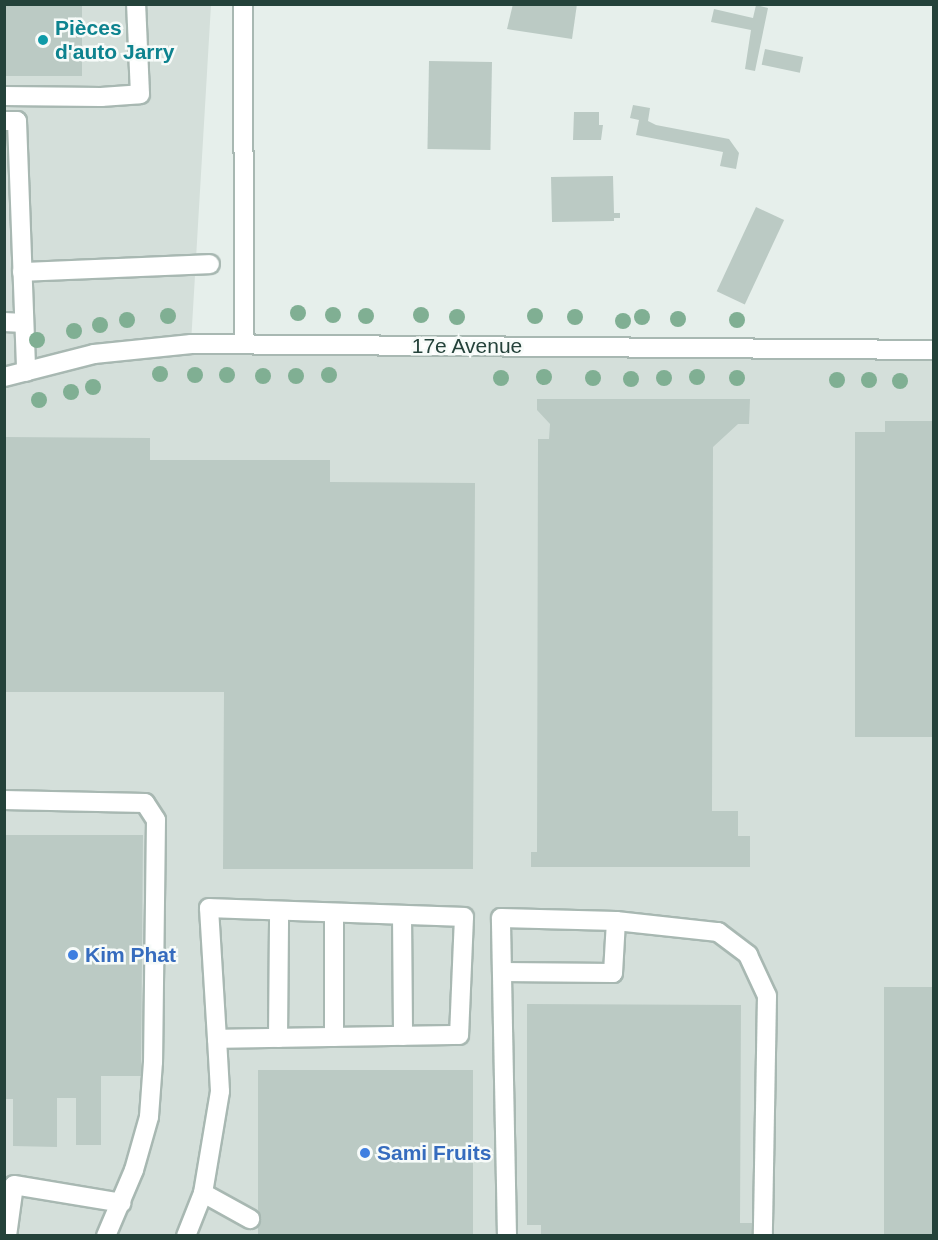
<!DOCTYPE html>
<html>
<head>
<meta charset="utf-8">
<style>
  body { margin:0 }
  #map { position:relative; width:938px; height:1240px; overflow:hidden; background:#e6efeb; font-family:Helvetica,sans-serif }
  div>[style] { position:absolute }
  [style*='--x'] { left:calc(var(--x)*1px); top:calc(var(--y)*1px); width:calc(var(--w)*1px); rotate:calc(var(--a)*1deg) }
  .built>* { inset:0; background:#d4dfda }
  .building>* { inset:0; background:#bbcac4; transform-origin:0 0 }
  .roads { filter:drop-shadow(2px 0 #a8b8b2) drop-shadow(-2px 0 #a8b8b2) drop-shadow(0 2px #a8b8b2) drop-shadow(0 -2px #a8b8b2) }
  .minor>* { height:18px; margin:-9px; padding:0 9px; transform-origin:9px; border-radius:9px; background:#fff }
  .trees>* { width:16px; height:16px; margin:-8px; border-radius:50%; background:#80af93 }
  .dots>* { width:16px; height:16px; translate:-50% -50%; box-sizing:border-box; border:3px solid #f7fbf9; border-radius:50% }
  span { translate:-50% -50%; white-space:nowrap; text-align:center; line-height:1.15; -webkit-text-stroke:5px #f7fbf9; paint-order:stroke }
  .culture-label { font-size:21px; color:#0d838f; font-weight:700 }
  .left { translate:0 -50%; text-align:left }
  .street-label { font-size:21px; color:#24423a }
  .shop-label { font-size:21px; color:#366cbe; font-weight:700 }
  .frame { position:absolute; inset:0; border:6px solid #24423a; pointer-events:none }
</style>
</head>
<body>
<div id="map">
  <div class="built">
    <div style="clip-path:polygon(5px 5px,211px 5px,191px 343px,933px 350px,933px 1235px,5px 1236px)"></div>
  </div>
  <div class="building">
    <div style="left:4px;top:4px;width:78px;height:72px"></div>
    <div style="clip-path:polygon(513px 4px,577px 4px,572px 39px,507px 29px)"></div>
    <div style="clip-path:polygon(756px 5px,768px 8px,755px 71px,745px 69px,751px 30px,711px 22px,714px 9px,753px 18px)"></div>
    <div style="left:765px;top:49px;width:39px;height:16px;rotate:12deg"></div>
    <div style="left:429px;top:61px;width:63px;height:88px;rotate:1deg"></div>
    <div style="clip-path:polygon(633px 105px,650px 108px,648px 121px,656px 125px,729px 139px,739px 153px,736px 169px,720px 166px,723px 152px,636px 135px,639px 120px,630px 118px)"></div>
    <div style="clip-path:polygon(574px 112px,599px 112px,599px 125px,603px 125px,601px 140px,573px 140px)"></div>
    <div style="clip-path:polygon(613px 176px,614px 213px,620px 213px,620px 218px,614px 218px,614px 221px,552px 222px,551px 177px)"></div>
    <div style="left:756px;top:207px;width:31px;height:93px;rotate:25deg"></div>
    <div style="clip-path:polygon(537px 399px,750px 399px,749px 424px,738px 424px,713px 447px,712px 811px,738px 811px,738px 836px,750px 836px,750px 867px,531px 867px,531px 852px,537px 852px,538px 439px,549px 439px,550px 424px,537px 410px)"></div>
    <div style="clip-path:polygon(885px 421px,934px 421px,934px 737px,855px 737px,855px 432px,885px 432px)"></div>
    <div style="clip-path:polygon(4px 437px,150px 438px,150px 460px,330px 460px,330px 482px,475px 483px,473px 869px,223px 869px,224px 692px,4px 692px)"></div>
    <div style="clip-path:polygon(4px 835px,143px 835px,141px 1076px,101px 1076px,101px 1145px,76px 1145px,76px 1098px,57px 1098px,57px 1147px,13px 1146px,13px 1099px,4px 1099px)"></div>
    <div style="left:884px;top:987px;width:50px;height:249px"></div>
    <div style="clip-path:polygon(527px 1004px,741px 1005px,740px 1223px,752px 1223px,752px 1236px,541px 1236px,541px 1225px,527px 1225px)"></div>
    <div style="left:473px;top:1070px;width:166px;height:215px;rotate:90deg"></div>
  </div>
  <div class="roads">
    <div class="minor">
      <div style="--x:243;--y:4;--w:340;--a:89.8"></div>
      <div style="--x:4;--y:96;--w:97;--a:0.6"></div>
      <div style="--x:101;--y:97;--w:39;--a:-4"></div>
      <div style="--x:140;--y:94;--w:90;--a:-92.5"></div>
      <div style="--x:4;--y:121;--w:13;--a:0"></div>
      <div style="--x:17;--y:121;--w:251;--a:87.9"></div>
      <div style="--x:22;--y:272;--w:188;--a:-2.4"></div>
      <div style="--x:4;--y:322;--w:20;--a:3"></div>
      <div style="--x:4;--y:377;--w:93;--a:-14.3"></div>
      <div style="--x:94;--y:354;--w:98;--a:-5.9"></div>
      <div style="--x:191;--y:344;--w:743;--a:0.46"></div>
      <div style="--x:4;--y:800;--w:141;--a:1.2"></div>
      <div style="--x:145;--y:803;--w:20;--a:57"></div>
      <div style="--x:156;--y:820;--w:242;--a:90.7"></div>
      <div style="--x:153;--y:1062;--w:55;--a:94.2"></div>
      <div style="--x:149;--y:1117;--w:55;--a:105.8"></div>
      <div style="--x:134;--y:1170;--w:72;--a:113"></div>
      <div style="--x:334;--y:913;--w:124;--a:90"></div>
      <div style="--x:402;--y:915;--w:121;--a:89.5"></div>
      <div style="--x:502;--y:972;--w:111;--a:0.5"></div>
      <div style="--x:613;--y:973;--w:52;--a:-86.7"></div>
      <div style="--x:278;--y:1038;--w:127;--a:-89.5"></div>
      <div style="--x:203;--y:1193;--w:54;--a:29"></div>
      <div style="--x:7;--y:1236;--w:51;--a:-82.2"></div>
      <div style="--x:14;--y:1185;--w:109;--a:9.5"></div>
      <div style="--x:186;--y:1236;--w:46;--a:-68.4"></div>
      <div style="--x:203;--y:1193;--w:103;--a:-80.5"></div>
      <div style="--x:220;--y:1091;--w:52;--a:-93.3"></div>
      <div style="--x:217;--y:1039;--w:131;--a:-93.5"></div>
      <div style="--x:209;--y:908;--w:255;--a:2"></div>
      <div style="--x:464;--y:917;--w:118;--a:92.4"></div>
      <div style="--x:459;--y:1035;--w:242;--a:179.1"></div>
      <div style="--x:507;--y:1236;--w:318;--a:-91.1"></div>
      <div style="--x:501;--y:918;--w:115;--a:1.5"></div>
      <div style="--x:616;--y:921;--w:103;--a:6.2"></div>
      <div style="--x:718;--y:932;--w:38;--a:37"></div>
      <div style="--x:748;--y:955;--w:45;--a:65.1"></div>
      <div style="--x:767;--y:996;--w:240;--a:91"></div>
    </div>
  </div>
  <div class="trees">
    <div style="left:298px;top:313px"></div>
    <div style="left:333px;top:315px"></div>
    <div style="left:421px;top:315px"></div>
    <div style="left:168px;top:316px"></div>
    <div style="left:366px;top:316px"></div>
    <div style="left:535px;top:316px"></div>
    <div style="left:457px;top:317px"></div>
    <div style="left:575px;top:317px"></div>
    <div style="left:642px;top:317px"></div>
    <div style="left:678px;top:319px"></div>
    <div style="left:127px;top:320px"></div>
    <div style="left:737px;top:320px"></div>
    <div style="left:623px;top:321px"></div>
    <div style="left:100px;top:325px"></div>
    <div style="left:74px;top:331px"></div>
    <div style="left:37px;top:340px"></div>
    <div style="left:160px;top:374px"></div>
    <div style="left:195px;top:375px"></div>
    <div style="left:227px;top:375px"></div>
    <div style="left:329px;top:375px"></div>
    <div style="left:263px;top:376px"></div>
    <div style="left:296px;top:376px"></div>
    <div style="left:544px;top:377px"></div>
    <div style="left:697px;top:377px"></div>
    <div style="left:501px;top:378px"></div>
    <div style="left:593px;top:378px"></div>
    <div style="left:664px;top:378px"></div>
    <div style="left:737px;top:378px"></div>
    <div style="left:631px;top:379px"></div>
    <div style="left:837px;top:380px"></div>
    <div style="left:869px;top:380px"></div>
    <div style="left:900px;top:381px"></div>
    <div style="left:93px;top:387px"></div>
    <div style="left:71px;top:392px"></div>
    <div style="left:39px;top:400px"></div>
  </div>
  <div class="dots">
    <div style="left:43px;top:40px;background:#0f9aa8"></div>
    <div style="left:73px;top:955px;background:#3f7fe0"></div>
    <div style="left:365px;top:1153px;background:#3f7fe0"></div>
  </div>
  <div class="culture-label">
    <span class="left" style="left:55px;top:40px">Pièces<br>d'auto Jarry</span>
  </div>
  <div class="street-label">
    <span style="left:467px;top:346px">17e Avenue</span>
  </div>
  <div class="shop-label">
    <span class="left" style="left:85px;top:955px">Kim Phat</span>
    <span class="left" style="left:377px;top:1153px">Sami Fruits</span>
  </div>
  <div class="frame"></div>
</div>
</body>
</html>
